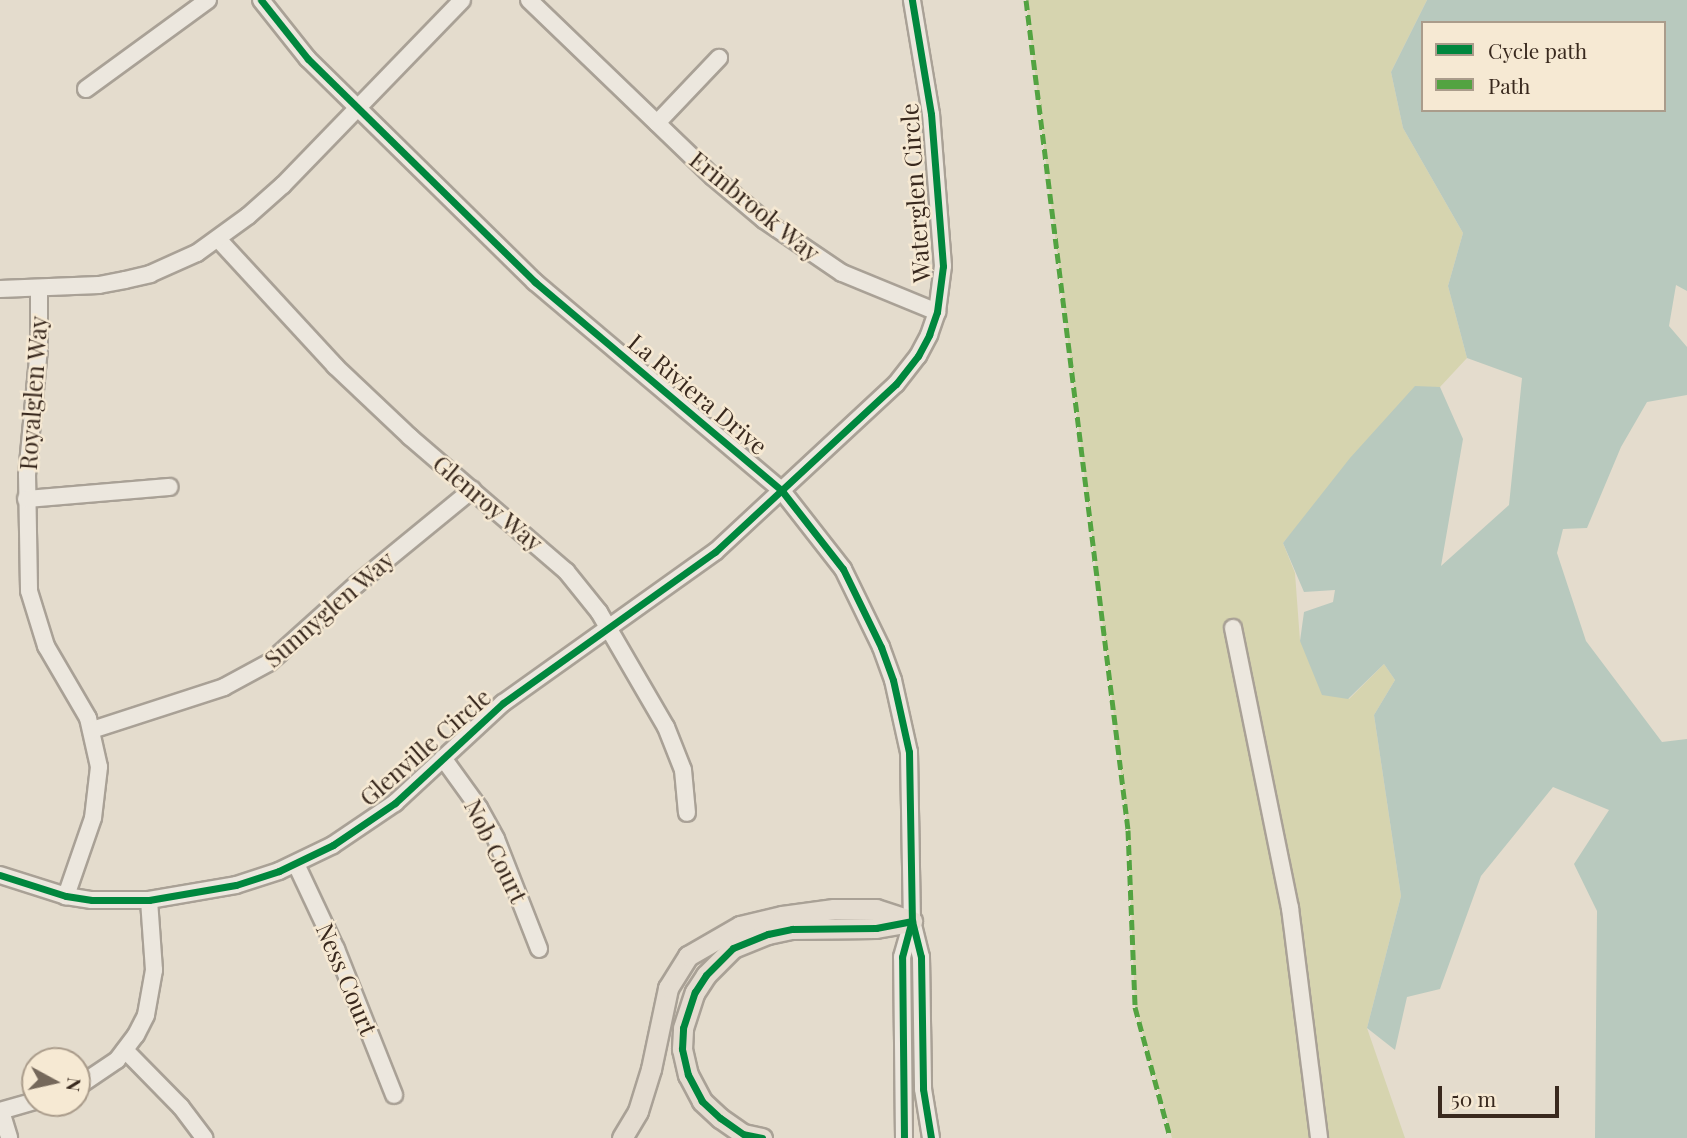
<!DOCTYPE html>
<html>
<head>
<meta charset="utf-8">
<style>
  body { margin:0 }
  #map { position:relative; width:1687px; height:1138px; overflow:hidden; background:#e4dccd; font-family:"Playfair Display",serif }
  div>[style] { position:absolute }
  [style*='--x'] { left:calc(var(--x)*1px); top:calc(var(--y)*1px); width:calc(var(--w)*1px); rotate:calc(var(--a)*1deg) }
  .green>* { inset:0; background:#d6d4af }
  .water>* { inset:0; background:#b8c9be }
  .roads { filter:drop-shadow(2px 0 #a9a196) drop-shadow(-2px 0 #a9a196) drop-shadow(0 2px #a9a196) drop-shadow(0 -2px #a9a196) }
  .minor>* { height:16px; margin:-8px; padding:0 8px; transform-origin:8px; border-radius:8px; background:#ece7de }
  .major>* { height:19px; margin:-9.5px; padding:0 9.5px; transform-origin:9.5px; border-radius:9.5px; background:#e4dcd0 }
  .quiet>* { height:5px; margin-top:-2.5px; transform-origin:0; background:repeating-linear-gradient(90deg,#53a341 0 10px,transparent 0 15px) }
  .cycleway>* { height:7px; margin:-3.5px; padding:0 3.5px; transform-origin:3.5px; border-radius:3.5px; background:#00873e }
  span { translate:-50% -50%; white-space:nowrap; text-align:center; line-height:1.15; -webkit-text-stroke:5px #f6e9d3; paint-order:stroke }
  .street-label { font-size:24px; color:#39291e }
  .legend { position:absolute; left:1421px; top:21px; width:245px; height:91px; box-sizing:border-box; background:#f6e9d3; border:2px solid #aa9c8b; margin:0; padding:9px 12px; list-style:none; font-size:21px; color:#39291e }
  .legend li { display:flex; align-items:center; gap:14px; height:35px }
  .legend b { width:35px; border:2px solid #aa9c8b }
  .north { position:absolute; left:21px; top:1047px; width:70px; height:70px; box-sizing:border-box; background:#f6e9d3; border:2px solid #aa9c8b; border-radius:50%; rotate:98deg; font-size:19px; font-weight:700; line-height:28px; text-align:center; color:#39291e }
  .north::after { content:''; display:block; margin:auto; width:24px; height:32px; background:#75685b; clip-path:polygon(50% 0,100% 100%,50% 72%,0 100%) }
  .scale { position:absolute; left:1438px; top:1086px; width:121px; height:32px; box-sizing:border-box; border:4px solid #39291e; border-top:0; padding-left:9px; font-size:21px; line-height:24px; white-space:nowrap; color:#39291e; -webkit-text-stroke:5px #f6e9d3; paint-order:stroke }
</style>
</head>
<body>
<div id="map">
  <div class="green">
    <div style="clip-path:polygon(1026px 0,1427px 0,1391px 72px,1403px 128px,1463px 233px,1448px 286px,1467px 358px,1440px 387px,1415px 387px,1283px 543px,1295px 573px,1300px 641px,1349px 699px,1384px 664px,1395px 680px,1374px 715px,1401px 896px,1367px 1028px,1405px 1138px,1172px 1138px,1135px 1007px,1128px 830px)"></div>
  </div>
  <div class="water">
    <div style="clip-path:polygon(evenodd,1427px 0,1687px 0,1687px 291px,1676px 285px,1669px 326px,1687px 347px,1687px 395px,1647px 402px,1621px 447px,1587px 528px,1563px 529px,1557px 553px,1586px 641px,1662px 742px,1687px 739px,1687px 1138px,1595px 1138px,1597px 911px,1574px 864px,1609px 810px,1553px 787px,1481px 876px,1440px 989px,1407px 997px,1395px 1050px,1367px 1028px,1401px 896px,1374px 715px,1395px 680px,1384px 664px,1348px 699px,1322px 695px,1300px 641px,1304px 612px,1333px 602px,1335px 590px,1304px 592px,1283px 543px,1350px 458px,1415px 386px,1440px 387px,1463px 439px,1441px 566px,1509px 505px,1522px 378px,1467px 358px,1448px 286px,1463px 233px,1403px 128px,1391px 72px,1427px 0,1423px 23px,1664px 23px,1664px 110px,1423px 110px,1423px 23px)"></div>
  </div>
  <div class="roads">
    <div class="minor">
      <div style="--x:261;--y:0;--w:75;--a:51.5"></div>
      <div style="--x:308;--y:59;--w:318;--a:44.5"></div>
      <div style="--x:535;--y:282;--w:324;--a:40.2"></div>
      <div style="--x:782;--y:491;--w:99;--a:52"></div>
      <div style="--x:843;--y:569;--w:87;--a:64"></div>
      <div style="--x:881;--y:647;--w:35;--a:70"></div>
      <div style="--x:893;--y:680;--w:74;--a:77.5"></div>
      <div style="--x:909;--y:752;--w:169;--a:89"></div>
      <div style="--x:912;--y:921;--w:37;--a:76"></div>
      <div style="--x:921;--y:957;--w:132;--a:89.1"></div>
      <div style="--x:923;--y:1089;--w:50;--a:80.7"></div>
      <div style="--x:529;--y:0;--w:255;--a:43.9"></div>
      <div style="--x:713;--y:177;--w:67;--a:40.1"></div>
      <div style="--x:764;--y:220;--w:94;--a:34.2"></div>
      <div style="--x:842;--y:273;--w:103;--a:22.3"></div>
      <div style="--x:86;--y:89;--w:151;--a:-36.1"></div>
      <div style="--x:657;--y:123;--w:90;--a:-46.4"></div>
      <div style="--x:218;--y:239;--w:173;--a:47.3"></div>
      <div style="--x:335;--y:366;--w:103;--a:43.4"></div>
      <div style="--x:410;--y:437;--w:206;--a:40.7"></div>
      <div style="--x:566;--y:571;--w:53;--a:51.2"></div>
      <div style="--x:599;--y:612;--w:133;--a:59.8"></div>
      <div style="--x:666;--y:727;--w:46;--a:68.4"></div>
      <div style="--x:683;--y:770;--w:43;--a:84.7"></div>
      <div style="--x:39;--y:288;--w:60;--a:90"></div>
      <div style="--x:39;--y:348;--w:127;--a:95.4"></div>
      <div style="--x:27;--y:474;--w:117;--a:89"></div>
      <div style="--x:29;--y:591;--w:58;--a:72.8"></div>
      <div style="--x:46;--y:646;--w:83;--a:59.7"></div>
      <div style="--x:88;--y:718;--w:50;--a:77.3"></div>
      <div style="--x:99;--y:767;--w:51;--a:96.7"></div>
      <div style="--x:93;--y:818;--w:83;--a:109.1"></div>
      <div style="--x:0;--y:289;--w:99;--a:-2.3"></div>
      <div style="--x:99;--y:285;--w:26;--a:-11"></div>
      <div style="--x:125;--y:280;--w:26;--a:-13"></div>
      <div style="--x:150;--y:274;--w:51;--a:-24.1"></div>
      <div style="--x:197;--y:253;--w:63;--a:-36"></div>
      <div style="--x:248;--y:216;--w:47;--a:-41.5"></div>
      <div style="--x:283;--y:185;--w:257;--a:-45.9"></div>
      <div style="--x:26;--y:499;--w:144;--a:-4.8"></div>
      <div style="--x:1233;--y:628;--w:286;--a:78.5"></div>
      <div style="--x:1290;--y:908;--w:232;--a:82.8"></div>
      <div style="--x:92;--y:730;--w:139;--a:-18"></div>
      <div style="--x:224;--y:687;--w:52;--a:-28.5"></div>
      <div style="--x:270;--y:662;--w:117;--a:-41.9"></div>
      <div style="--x:357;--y:584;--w:149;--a:-39.3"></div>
      <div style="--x:443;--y:758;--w:62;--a:54.2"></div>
      <div style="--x:479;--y:808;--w:35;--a:61"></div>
      <div style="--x:496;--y:839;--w:118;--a:68.6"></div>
      <div style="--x:296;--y:864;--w:94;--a:64.8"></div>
      <div style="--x:336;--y:949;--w:157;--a:68.3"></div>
      <div style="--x:0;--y:875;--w:69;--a:17.7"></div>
      <div style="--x:66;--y:896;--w:26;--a:9"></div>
      <div style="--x:92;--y:900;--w:57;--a:0"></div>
      <div style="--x:149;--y:900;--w:88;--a:-9.8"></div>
      <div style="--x:236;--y:885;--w:45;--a:-18"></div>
      <div style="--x:279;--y:871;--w:60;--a:-25.7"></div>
      <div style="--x:333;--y:845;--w:75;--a:-34.1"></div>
      <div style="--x:395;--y:803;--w:147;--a:-42.8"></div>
      <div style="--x:503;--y:703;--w:260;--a:-35.5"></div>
      <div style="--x:715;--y:552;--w:247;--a:-42.9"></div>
      <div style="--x:896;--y:384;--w:36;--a:-52"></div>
      <div style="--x:918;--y:356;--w:24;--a:-62"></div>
      <div style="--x:929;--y:335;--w:24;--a:-71"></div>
      <div style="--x:937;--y:312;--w:46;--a:-82.6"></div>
      <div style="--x:943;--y:266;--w:152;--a:-94.5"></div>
      <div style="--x:931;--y:114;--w:116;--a:-99.5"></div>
      <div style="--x:125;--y:1050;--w:80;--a:45.5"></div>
      <div style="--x:181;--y:1107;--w:39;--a:53"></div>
      <div style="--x:77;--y:1087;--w:48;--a:-34"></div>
      <div style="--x:117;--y:1060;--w:31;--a:-53"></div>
      <div style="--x:136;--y:1035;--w:22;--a:-63"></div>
      <div style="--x:146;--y:1015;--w:46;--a:-79.9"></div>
      <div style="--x:154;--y:970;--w:70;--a:-94.1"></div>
      <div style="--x:0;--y:1111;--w:36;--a:-16"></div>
      <div style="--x:1;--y:1111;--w:28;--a:73"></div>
      <div style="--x:904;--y:1138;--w:181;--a:-90.6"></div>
      <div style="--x:902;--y:957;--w:35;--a:-74"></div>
    </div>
    <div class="major">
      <div style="--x:622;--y:1138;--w:31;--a:-59"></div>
      <div style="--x:638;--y:1111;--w:44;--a:-72.8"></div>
      <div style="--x:651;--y:1069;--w:83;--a:-78.1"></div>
      <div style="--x:668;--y:988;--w:38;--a:-58"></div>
      <div style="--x:688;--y:956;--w:60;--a:-30"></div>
      <div style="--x:740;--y:926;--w:43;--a:-13.4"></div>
      <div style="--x:782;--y:916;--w:52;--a:-7.7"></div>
      <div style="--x:834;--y:909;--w:42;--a:0"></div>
      <div style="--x:876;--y:909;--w:38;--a:18"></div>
      <div style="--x:762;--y:1138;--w:19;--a:-168"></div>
      <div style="--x:743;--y:1134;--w:28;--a:-145"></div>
      <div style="--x:720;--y:1118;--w:25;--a:-137"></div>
      <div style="--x:702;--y:1101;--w:30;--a:-118"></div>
      <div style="--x:688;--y:1075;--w:27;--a:-103"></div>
      <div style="--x:682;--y:1049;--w:21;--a:-87"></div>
      <div style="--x:683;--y:1028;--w:38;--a:-72"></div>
      <div style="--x:695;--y:992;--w:20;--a:-57"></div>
      <div style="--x:706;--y:975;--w:38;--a:-45"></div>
      <div style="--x:733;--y:948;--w:38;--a:-22"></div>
      <div style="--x:768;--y:934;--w:25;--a:-12"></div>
      <div style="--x:792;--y:929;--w:84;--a:-0.7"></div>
      <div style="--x:876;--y:928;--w:34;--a:-10"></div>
    </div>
  </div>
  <div class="quiet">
    <div style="--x:1026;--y:0;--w:836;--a:82.99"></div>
    <div style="--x:1128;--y:830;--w:177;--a:87.7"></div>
    <div style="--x:1135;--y:1007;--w:131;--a:74.9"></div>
  </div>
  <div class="cycleway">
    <div style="--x:261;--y:0;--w:75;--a:51.5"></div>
    <div style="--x:308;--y:59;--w:318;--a:44.5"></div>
    <div style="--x:535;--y:282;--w:324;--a:40.2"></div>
    <div style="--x:782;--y:491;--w:99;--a:52"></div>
    <div style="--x:843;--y:569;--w:87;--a:64"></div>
    <div style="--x:881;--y:647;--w:35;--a:70"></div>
    <div style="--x:893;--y:680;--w:74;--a:77.5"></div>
    <div style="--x:909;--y:752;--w:169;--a:89"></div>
    <div style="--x:912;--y:921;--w:37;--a:76"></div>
    <div style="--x:921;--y:957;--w:132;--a:89.1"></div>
    <div style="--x:923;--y:1089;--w:50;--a:80.7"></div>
    <div style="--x:0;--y:875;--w:69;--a:17.7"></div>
    <div style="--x:66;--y:896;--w:26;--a:9"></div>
    <div style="--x:92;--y:900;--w:57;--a:0"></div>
    <div style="--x:149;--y:900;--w:88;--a:-9.8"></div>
    <div style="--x:236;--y:885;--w:45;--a:-18"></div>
    <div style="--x:279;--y:871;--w:60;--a:-25.7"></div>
    <div style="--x:333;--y:845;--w:75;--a:-34.1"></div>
    <div style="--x:395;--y:803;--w:147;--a:-42.8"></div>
    <div style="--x:503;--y:703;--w:260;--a:-35.5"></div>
    <div style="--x:715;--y:552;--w:247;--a:-42.9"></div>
    <div style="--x:896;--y:384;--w:36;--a:-52"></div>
    <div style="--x:918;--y:356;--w:24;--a:-62"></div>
    <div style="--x:929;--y:335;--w:24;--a:-71"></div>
    <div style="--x:937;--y:312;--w:46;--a:-82.6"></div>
    <div style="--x:943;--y:266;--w:152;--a:-94.5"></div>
    <div style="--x:931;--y:114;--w:116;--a:-99.5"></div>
    <div style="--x:762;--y:1138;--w:19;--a:-168"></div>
    <div style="--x:743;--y:1134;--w:28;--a:-145"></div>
    <div style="--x:720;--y:1118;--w:25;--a:-137"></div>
    <div style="--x:702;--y:1101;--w:30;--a:-118"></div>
    <div style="--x:688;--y:1075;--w:27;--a:-103"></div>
    <div style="--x:682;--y:1049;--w:21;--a:-87"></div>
    <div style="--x:683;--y:1028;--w:38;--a:-72"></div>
    <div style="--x:695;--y:992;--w:20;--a:-57"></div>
    <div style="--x:706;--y:975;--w:38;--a:-45"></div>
    <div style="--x:733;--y:948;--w:38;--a:-22"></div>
    <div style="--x:768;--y:934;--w:25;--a:-12"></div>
    <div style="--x:792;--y:929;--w:84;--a:-0.7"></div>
    <div style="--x:876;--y:928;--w:37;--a:-11"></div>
    <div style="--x:904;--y:1138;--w:181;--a:-90.6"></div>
    <div style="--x:902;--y:957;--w:34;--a:-75"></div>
  </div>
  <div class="street-label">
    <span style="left:915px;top:193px;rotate:-94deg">Waterglen Circle</span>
    <span style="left:755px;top:206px;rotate:39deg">Erinbrook Way</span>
    <span style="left:33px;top:393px;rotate:-86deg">Royalglen Way</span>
    <span style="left:698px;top:394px;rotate:40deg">La Riviera Drive</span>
    <span style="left:488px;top:503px;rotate:40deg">Glenroy Way</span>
    <span style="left:329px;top:609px;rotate:-41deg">Sunnyglen Way</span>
    <span style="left:425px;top:747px;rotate:-41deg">Glenville Circle</span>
    <span style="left:496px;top:851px;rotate:64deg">Nob Court</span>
    <span style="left:347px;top:979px;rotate:67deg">Ness Court</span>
  </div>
  <ul class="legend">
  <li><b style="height:9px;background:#00873e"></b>Cycle path</li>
  <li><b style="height:9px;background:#53a341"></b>Path</li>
  </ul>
  <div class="north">N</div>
  <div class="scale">50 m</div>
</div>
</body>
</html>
